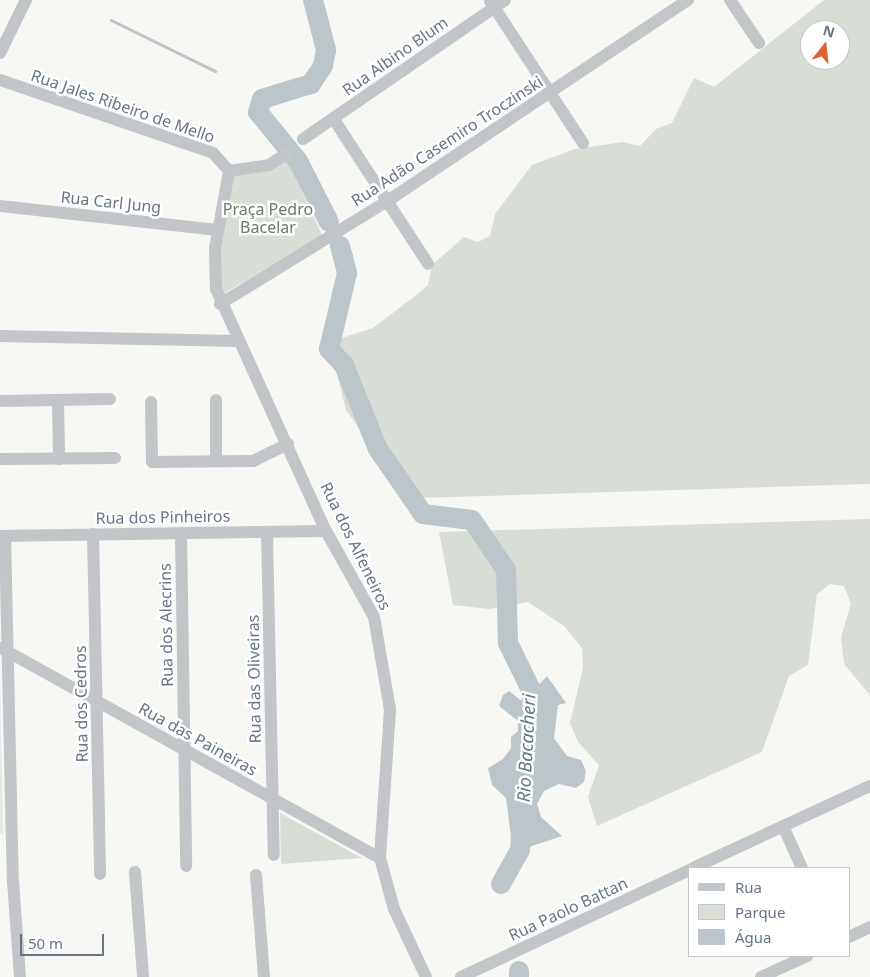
<!DOCTYPE html>
<html>
<head>
<meta charset="utf-8">
<style>
  body { margin:0 }
  #map { position:relative; width:870px; height:977px; overflow:hidden; background:#f7f7f4; font-family:"Noto Sans",sans-serif }
  div>[style] { position:absolute }
  [style*='--x'] { left:calc(var(--x)*1px); top:calc(var(--y)*1px); width:calc(var(--w)*1px); rotate:calc(var(--a)*1deg) }
  .built>* { inset:0; background:#e7e9e7 }
  .green>* { inset:0; background:#d8ded5 }
  .water>* { inset:0; background:#bcc6ca }
  .stream>* { height:3px; margin:-1.5px; padding:0 1.5px; transform-origin:1.5px; border-radius:1.5px; background:#bcc6ca }
  .river>* { height:20px; margin:-10px; padding:0 10px; transform-origin:10px; border-radius:10px; background:#bcc6ca }
  .minor>* { height:12px; margin:-6px; padding:0 6px; transform-origin:6px; border-radius:6px; background:#c2c6c9 }
  span { translate:-50% -50%; white-space:nowrap; text-align:center; line-height:1.15; -webkit-text-stroke:5px #fff; paint-order:stroke }
  .street-label { font-size:16px; color:#677584 }
  .park-label { font-size:16px; color:#697b66 }
  .water-label { font-size:18px; color:#63767f; font-style:italic }
  .legend { position:absolute; left:688px; top:867px; width:162px; height:90px; box-sizing:border-box; background:#fff; border:1px solid #c2c8ce; margin:0; padding:6px 9px; list-style:none; font-size:15px; color:#677584 }
  .legend li { display:flex; align-items:center; gap:10px; height:25px }
  .legend b { width:25px; border:1px solid #c2c8ce }
  .north { position:absolute; left:800px; top:20px; width:50px; height:50px; box-sizing:border-box; background:#fff; border:1px solid #c2c8ce; border-radius:50%; rotate:16deg; font-size:14px; font-weight:700; line-height:20px; text-align:center; color:#677584 }
  .north::after { content:''; display:block; margin:auto; width:18px; height:22px; background:#db6430; clip-path:polygon(50% 0,100% 100%,50% 72%,0 100%) }
  .scale { position:absolute; left:20px; top:934px; width:84px; height:22px; box-sizing:border-box; border:2px solid #677584; border-top:0; padding-left:6px; font-size:15px; line-height:18px; white-space:nowrap; color:#677584; -webkit-text-stroke:4px #fff; paint-order:stroke }
</style>
</head>
<body>
<div id="map">
  <div class="built">
    <div style="clip-path:polygon(0 684px,3px 834px,0 834px)"></div>
  </div>
  <div class="green">
    <div style="clip-path:polygon(evenodd,824px 0,870px 0,870px 484px,417px 498px,390px 472px,346px 410px,329px 342px,373px 328px,415px 296px,428px 285px,432px 265px,464px 237px,478px 242px,490px 236px,495px 214px,532px 165px,575px 149px,623px 142px,640px 146px,656px 129px,672px 123px,694px 78px,714px 87px,824px 0,810px 30px,840px 30px,840px 60px,810px 60px,810px 30px)"></div>
    <div style="clip-path:polygon(287px 159px,322px 235px,223px 294px,218px 270px,232px 173px)"></div>
    <div style="clip-path:polygon(870px 519px,870px 695px,844px 664px,841px 637px,851px 604px,844px 586px,830px 584px,817px 594px,808px 665px,789px 676px,762px 752px,597px 826px,588px 797px,599px 765px,578px 742px,570px 723px,583px 668px,582px 648px,564px 626px,528px 602px,490px 609px,453px 605px,439px 532px)"></div>
    <div style="clip-path:polygon(280px 813px,362px 858px,281px 864px)"></div>
  </div>
  <div class="water">
    <div style="clip-path:polygon(547px 676px,566px 703px,558px 705px,554px 738px,567px 756px,581px 760px,586px 771px,584px 782px,576px 788px,559px 784px,544px 791px,537px 804px,541px 817px,562px 836px,520px 850px,511px 837px,506px 798px,492px 785px,488px 768px,503px 759px,511px 748px,511px 737px,518px 731px,518px 721px,499px 706px,503px 695px,509px 691px,523px 702px)"></div>
  </div>
  <div class="stream">
    <div style="--x:111;--y:20;--w:116;--a:26.1"></div>
    <div style="--x:258;--y:96;--w:5;--a:37"></div>
  </div>
  <div class="river">
    <div style="--x:313;--y:0;--w:52;--a:75.4"></div>
    <div style="--x:326;--y:50;--w:16;--a:101"></div>
    <div style="--x:323;--y:66;--w:22;--a:124"></div>
    <div style="--x:311;--y:84;--w:51;--a:163"></div>
    <div style="--x:262;--y:99;--w:14;--a:107"></div>
    <div style="--x:258;--y:112;--w:63;--a:50.8"></div>
    <div style="--x:298;--y:161;--w:68;--a:63.1"></div>
    <div style="--x:340;--y:246;--w:28;--a:75"></div>
    <div style="--x:347;--y:273;--w:78;--a:103.3"></div>
    <div style="--x:329;--y:349;--w:22;--a:47"></div>
    <div style="--x:344;--y:365;--w:91;--a:68"></div>
    <div style="--x:378;--y:449;--w:79;--a:55.3"></div>
    <div style="--x:423;--y:514;--w:49;--a:7"></div>
    <div style="--x:472;--y:520;--w:60;--a:55.8"></div>
    <div style="--x:506;--y:570;--w:73;--a:88.4"></div>
    <div style="--x:508;--y:643;--w:55;--a:63.9"></div>
    <div style="--x:532;--y:692;--w:26;--a:94"></div>
    <div style="--x:501;--y:884;--w:39;--a:-61"></div>
    <div style="--x:520;--y:850;--w:26;--a:-86"></div>
    <div style="--x:519;--y:977;--w:6;--a:-90"></div>
  </div>
  <div class="minor">
    <div style="--x:730;--y:0;--w:52;--a:56"></div>
    <div style="--x:490;--y:1;--w:170;--a:56.8"></div>
    <div style="--x:0;--y:53;--w:59;--a:-63.9"></div>
    <div style="--x:0;--y:80;--w:225;--a:18.9"></div>
    <div style="--x:213;--y:153;--w:24;--a:48"></div>
    <div style="--x:333;--y:118;--w:174;--a:56.9"></div>
    <div style="--x:303;--y:139;--w:245;--a:-34.5"></div>
    <div style="--x:229;--y:171;--w:79;--a:100.2"></div>
    <div style="--x:215;--y:249;--w:40;--a:88.6"></div>
    <div style="--x:216;--y:289;--w:266;--a:65.6"></div>
    <div style="--x:326;--y:531;--w:98;--a:60.8"></div>
    <div style="--x:374;--y:617;--w:94;--a:80.2"></div>
    <div style="--x:390;--y:710;--w:148;--a:93.9"></div>
    <div style="--x:380;--y:858;--w:53;--a:74.6"></div>
    <div style="--x:394;--y:909;--w:75;--a:64.8"></div>
    <div style="--x:229;--y:171;--w:40;--a:-8.5"></div>
    <div style="--x:269;--y:165;--w:20;--a:-33"></div>
    <div style="--x:0;--y:206;--w:219;--a:6.3"></div>
    <div style="--x:220;--y:304;--w:198;--a:-31.6"></div>
    <div style="--x:389;--y:200;--w:360;--a:-33.8"></div>
    <div style="--x:0;--y:336;--w:238;--a:1.2"></div>
    <div style="--x:58;--y:400;--w:59;--a:89"></div>
    <div style="--x:216;--y:400;--w:61;--a:90"></div>
    <div style="--x:0;--y:401;--w:110;--a:-1"></div>
    <div style="--x:151;--y:402;--w:60;--a:89"></div>
    <div style="--x:152;--y:462;--w:101;--a:-0.6"></div>
    <div style="--x:253;--y:461;--w:39;--a:-26"></div>
    <div style="--x:0;--y:459;--w:115;--a:-0.5"></div>
    <div style="--x:267;--y:532;--w:323;--a:88.8"></div>
    <div style="--x:181;--y:533;--w:333;--a:89.1"></div>
    <div style="--x:93;--y:534;--w:340;--a:88.8"></div>
    <div style="--x:0;--y:536;--w:326;--a:-0.9"></div>
    <div style="--x:5;--y:536;--w:345;--a:88.7"></div>
    <div style="--x:13;--y:881;--w:96;--a:85.8"></div>
    <div style="--x:1;--y:648;--w:433;--a:29"></div>
    <div style="--x:783;--y:826;--w:46;--a:65.7"></div>
    <div style="--x:693;--y:868;--w:195;--a:-24.9"></div>
    <div style="--x:135;--y:872;--w:105;--a:85.6"></div>
    <div style="--x:256;--y:875;--w:102;--a:85.5"></div>
    <div style="--x:849;--y:937;--w:23;--a:-25"></div>
    <div style="--x:461;--y:977;--w:252;--a:-25.1"></div>
    <div style="--x:761;--y:977;--w:51;--a:-24.5"></div>
  </div>
  <div class="street-label">
    <span style="left:395px;top:56px;rotate:-35deg">Rua Albino Blum</span>
    <span style="left:123px;top:106px;rotate:19deg">Rua Jales Ribeiro de Mello</span>
    <span style="left:447px;top:141px;rotate:-33deg">Rua Adão Casemiro Troczinski</span>
    <span style="left:111px;top:202px;rotate:6deg">Rua Carl Jung</span>
    <span style="left:163px;top:517px;rotate:-1deg">Rua dos Pinheiros</span>
    <span style="left:356px;top:546px;rotate:64deg">Rua dos Alfeneiros</span>
    <span style="left:166px;top:625px;rotate:-91deg">Rua dos Alecrins</span>
    <span style="left:254px;top:679px;rotate:-91deg">Rua das Oliveiras</span>
    <span style="left:81px;top:704px;rotate:-91deg">Rua dos Cedros</span>
    <span style="left:198px;top:739px;rotate:29deg">Rua das Paineiras</span>
    <span style="left:568px;top:909px;rotate:-25deg">Rua Paolo Battan</span>
  </div>
  <div class="park-label">
    <span style="left:268px;top:218px">Praça Pedro<br>Bacelar</span>
  </div>
  <div class="water-label">
    <span style="left:526px;top:748px;rotate:-87deg">Rio Bacacheri</span>
  </div>
  <ul class="legend">
  <li><b style="height:6px;background:#c2c6c9"></b>Rua</li>
  <li><b style="height:14px;background:#d8ded5"></b>Parque</li>
  <li><b style="height:14px;background:#bcc6ca"></b>Água</li>
  </ul>
  <div class="north">N</div>
  <div class="scale">50 m</div>
</div>
</body>
</html>
